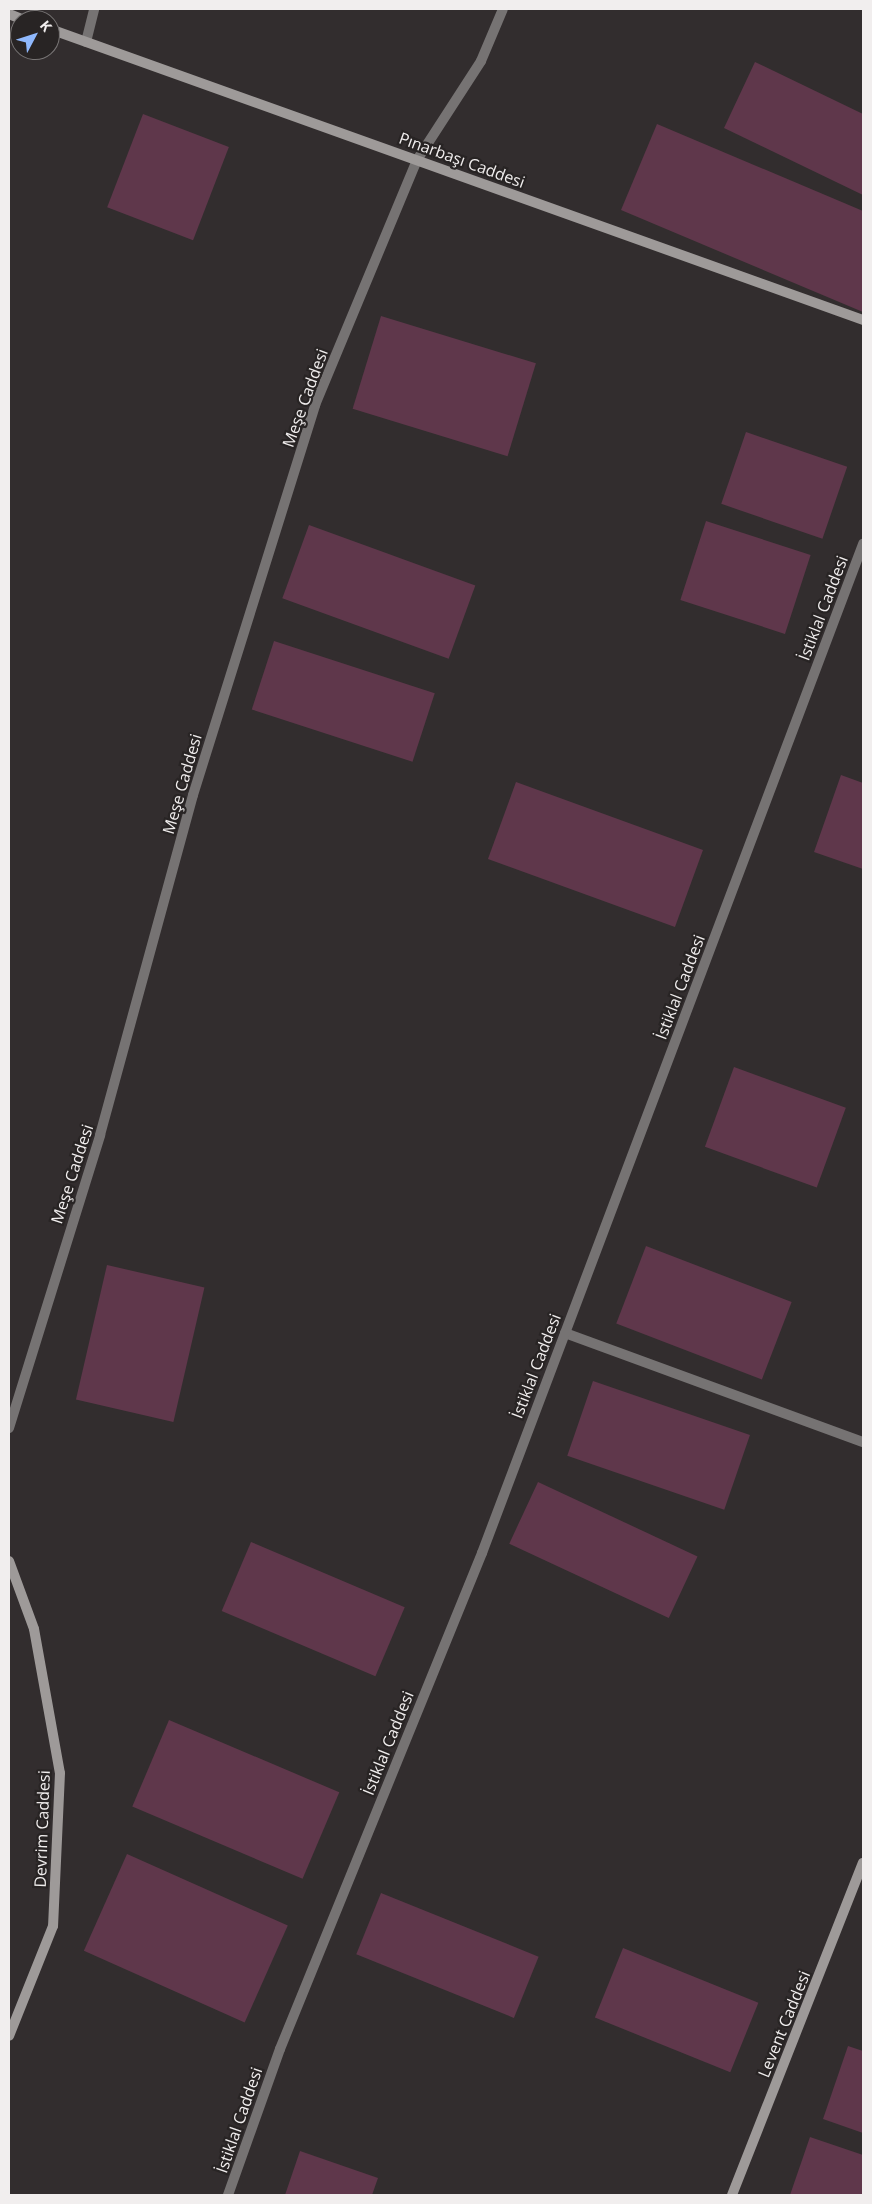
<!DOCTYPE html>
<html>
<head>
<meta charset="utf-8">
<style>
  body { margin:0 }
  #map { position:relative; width:872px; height:2204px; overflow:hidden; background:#322d2e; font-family:"Open Sans",sans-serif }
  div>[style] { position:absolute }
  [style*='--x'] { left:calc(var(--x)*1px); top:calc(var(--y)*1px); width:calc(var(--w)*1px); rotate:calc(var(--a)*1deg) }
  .building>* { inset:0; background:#5f374b; transform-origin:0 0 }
  .street>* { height:10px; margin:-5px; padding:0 5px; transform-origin:5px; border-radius:5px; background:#767373 }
  .secondary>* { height:10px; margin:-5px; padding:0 5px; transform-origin:5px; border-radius:5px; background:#9e9a99 }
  span { translate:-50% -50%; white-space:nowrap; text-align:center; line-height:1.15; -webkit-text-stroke:4.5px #282424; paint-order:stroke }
  .street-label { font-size:16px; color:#f1eeee }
  .frame { position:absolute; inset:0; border:10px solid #f1eeee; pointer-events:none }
  .north { position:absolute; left:10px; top:10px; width:50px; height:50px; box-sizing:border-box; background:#282424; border:1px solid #787575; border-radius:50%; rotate:50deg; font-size:14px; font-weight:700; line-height:20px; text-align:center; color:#f1eeee }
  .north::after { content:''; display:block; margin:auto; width:18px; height:22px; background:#8fb8fd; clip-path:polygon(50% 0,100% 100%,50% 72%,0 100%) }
</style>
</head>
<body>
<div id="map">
  <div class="building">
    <div style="clip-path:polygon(755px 62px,863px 114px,863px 195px,724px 128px)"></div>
    <div style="left:143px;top:114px;width:92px;height:100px;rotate:21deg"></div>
    <div style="clip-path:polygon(657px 124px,863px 211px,863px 312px,621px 210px)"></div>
    <div style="left:381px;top:316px;width:162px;height:97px;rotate:17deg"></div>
    <div style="left:746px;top:432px;width:107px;height:76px;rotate:19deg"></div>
    <div style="left:706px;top:521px;width:110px;height:83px;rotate:18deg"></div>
    <div style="left:309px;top:525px;width:177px;height:78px;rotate:20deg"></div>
    <div style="left:274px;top:641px;width:169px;height:72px;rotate:18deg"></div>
    <div style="clip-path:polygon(841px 775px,863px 783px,863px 869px,814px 852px)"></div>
    <div style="left:516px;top:782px;width:199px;height:82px;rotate:20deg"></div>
    <div style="left:734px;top:1067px;width:119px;height:85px;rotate:20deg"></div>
    <div style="left:646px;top:1246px;width:156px;height:83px;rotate:21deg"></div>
    <div style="left:107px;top:1265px;width:100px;height:138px;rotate:13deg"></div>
    <div style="left:593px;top:1381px;width:166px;height:79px;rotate:19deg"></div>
    <div style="left:538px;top:1482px;width:176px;height:68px;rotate:25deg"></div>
    <div style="left:251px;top:1542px;width:167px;height:75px;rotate:23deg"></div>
    <div style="left:169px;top:1720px;width:185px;height:94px;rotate:23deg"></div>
    <div style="left:127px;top:1854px;width:176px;height:106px;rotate:24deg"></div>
    <div style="left:381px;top:1893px;width:170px;height:66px;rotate:22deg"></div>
    <div style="left:623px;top:1948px;width:146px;height:75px;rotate:22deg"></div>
    <div style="clip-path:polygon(848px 2046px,863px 2051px,863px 2133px,823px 2119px)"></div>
    <div style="clip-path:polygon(810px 2137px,863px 2155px,863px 2195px,790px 2195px)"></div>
    <div style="clip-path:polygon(300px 2151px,378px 2178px,372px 2195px,285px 2195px)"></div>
  </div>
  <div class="street">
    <div style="--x:86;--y:42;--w:34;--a:-76"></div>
    <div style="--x:565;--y:1333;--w:317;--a:20.1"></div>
    <div style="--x:9;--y:1428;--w:307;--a:-72.7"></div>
    <div style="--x:100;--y:1135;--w:352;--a:-74.7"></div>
    <div style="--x:193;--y:795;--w:409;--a:-72.6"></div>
    <div style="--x:315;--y:405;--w:265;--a:-67.4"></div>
    <div style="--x:417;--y:160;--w:118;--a:-57.1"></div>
    <div style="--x:481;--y:61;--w:56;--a:-67.1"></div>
    <div style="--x:228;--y:2195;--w:155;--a:-70.4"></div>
    <div style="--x:280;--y:2049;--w:536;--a:-67.84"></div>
    <div style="--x:482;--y:1553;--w:1079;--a:-69.31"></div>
  </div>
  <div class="secondary">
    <div style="--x:9;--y:14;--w:16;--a:22"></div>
    <div style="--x:50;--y:29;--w:864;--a:19.69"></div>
    <div style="--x:9;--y:1561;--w:72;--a:69.8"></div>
    <div style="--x:34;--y:1629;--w:146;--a:79.8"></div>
    <div style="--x:60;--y:1773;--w:153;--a:92.6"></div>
    <div style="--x:53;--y:1926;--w:118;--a:111.8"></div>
    <div style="--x:732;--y:2195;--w:357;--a:-68.5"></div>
  </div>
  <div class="street-label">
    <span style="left:462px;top:160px;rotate:20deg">Pınarbaşı Caddesi</span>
    <span style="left:305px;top:398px;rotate:-70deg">Meşe Caddesi</span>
    <span style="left:823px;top:608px;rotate:-69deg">İstiklal Caddesi</span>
    <span style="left:182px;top:784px;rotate:-74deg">Meşe Caddesi</span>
    <span style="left:680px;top:987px;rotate:-69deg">İstiklal Caddesi</span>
    <span style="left:72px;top:1174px;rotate:-72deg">Meşe Caddesi</span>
    <span style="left:536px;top:1366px;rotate:-69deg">İstiklal Caddesi</span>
    <span style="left:388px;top:1743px;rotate:-68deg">İstiklal Caddesi</span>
    <span style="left:42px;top:1829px;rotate:-88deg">Devrim Caddesi</span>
    <span style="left:784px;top:2024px;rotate:-68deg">Levent Caddesi</span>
    <span style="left:239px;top:2120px;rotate:-71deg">İstiklal Caddesi</span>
  </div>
  <div class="frame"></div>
  <div class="north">K</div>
</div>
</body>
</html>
